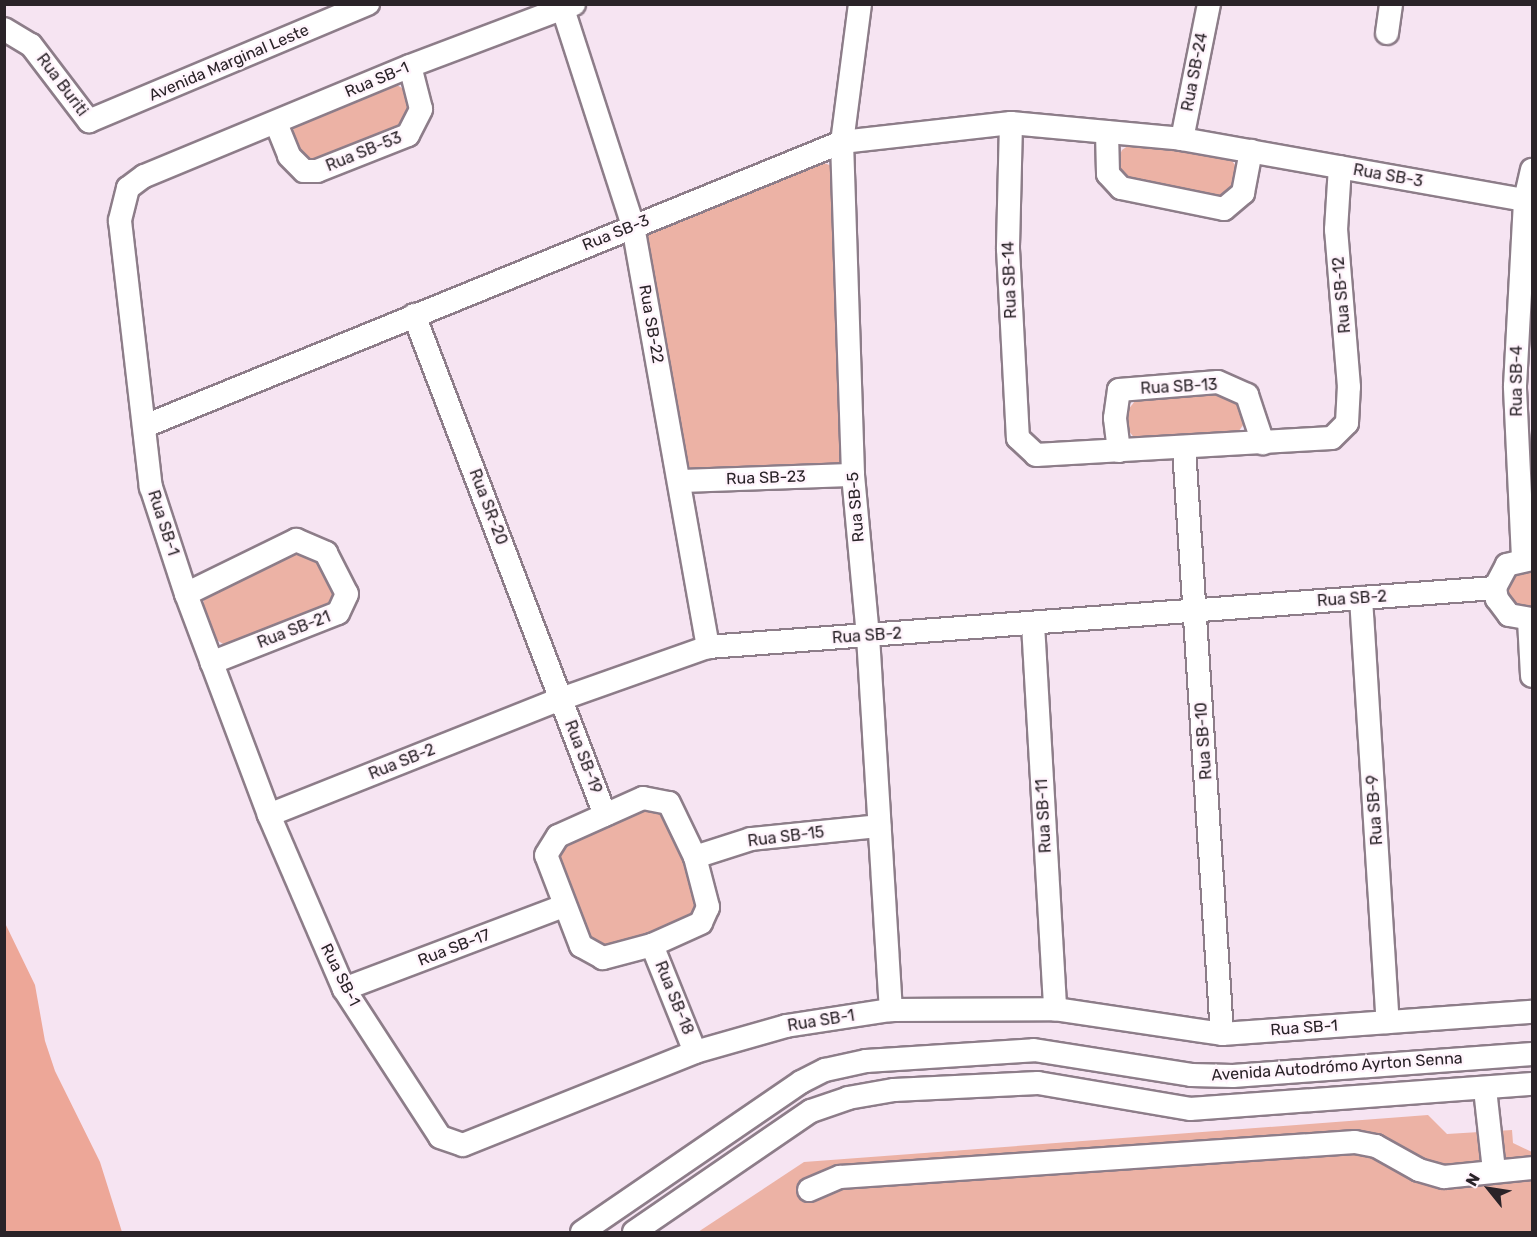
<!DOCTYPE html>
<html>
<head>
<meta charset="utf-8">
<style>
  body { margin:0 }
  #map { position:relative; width:1537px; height:1237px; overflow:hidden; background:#f6e4f2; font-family:Rubik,sans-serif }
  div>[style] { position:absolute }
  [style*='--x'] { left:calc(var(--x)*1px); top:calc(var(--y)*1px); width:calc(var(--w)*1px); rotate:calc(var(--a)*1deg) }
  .green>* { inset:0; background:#ecb2a5 }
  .forest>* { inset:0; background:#eda798 }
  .roads { filter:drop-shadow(2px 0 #8d7d89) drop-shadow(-2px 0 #8d7d89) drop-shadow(0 2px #8d7d89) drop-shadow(0 -2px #8d7d89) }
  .minor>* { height:22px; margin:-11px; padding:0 11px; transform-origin:11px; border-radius:11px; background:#fff }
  span { translate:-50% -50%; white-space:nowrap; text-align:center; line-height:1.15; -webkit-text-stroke:5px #fff4fc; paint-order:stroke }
  .street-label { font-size:16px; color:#2a2328 }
  .frame { position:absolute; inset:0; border:6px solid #2a2328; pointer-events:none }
  .north { position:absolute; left:1459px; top:1159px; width:60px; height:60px; -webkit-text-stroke:4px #fff4fc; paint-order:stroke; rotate:300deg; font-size:16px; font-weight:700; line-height:24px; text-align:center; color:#2a2328 }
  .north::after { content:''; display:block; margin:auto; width:21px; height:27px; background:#2a2328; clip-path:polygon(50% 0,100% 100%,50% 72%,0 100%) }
</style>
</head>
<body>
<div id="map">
  <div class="green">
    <div style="clip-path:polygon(394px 83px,405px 90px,411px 114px,407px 124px,307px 168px,290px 137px,295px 126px)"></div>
    <div style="clip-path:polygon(1132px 143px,1230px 158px,1238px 169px,1238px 183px,1226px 198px,1124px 180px,1117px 161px,1122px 150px)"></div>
    <div style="clip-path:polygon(822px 162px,834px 167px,848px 454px,841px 465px,695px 472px,686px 464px,647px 236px,649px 232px)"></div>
    <div style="clip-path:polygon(1226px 394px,1238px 398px,1246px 421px,1236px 435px,1136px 440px,1128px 430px,1127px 411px,1135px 401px)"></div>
    <div style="clip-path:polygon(305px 551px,316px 554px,337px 588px,334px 602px,228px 647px,215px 639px,203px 608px,204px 596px,294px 552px)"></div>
    <div style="clip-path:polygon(1532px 567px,1532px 611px,1508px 604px,1504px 583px,1507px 577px)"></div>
    <div style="clip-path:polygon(647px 808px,666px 813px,700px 900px,690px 920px,609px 950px,591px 942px,559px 863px,560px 852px,565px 842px)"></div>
    <div style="clip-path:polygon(1428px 1115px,1447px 1134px,1512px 1130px,1513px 1143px,1532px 1152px,1532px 1232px,698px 1232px,804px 1162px)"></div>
  </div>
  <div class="forest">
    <div style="clip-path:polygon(4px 921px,35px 985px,45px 1041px,55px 1071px,100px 1162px,122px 1232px,5px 1232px)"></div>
  </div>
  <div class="roads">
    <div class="minor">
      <div style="--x:574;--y:4;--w:175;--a:159.3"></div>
      <div style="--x:410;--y:66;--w:288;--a:157.5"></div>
      <div style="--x:144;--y:176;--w:20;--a:143"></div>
      <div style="--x:128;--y:188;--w:34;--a:104"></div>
      <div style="--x:120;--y:221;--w:268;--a:83.4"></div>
      <div style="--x:151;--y:487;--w:113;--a:71.9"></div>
      <div style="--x:186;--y:594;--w:236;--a:69.4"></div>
      <div style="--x:269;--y:815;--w:189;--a:66.7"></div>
      <div style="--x:344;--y:989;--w:176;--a:57"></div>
      <div style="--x:440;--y:1137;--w:24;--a:19"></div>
      <div style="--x:463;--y:1145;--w:250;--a:-21.8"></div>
      <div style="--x:695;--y:1052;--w:95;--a:-15.9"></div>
      <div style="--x:786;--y:1026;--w:106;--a:-8.7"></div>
      <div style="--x:891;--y:1010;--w:164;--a:-0.3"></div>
      <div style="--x:1055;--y:1009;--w:169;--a:8.5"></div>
      <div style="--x:1222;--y:1034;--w:311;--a:-4.1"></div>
      <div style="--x:860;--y:4;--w:139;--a:97.4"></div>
      <div style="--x:842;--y:142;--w:333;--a:88.1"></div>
      <div style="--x:853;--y:475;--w:162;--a:84.7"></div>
      <div style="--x:868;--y:636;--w:375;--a:86.5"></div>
      <div style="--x:563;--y:9;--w:228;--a:72.1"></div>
      <div style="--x:633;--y:226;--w:428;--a:79.9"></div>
      <div style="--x:4;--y:29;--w:31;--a:31"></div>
      <div style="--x:31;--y:45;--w:96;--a:52.7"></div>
      <div style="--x:89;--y:121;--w:303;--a:-22.8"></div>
      <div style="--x:1387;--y:33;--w:29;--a:-82"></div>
      <div style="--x:276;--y:123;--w:35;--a:68"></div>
      <div style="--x:289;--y:156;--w:21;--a:45"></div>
      <div style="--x:304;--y:171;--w:13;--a:0"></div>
      <div style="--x:317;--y:171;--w:98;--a:-21.6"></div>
      <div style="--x:408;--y:135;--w:29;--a:-63"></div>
      <div style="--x:421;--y:109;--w:44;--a:-104.3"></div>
      <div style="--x:1011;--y:123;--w:126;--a:91.4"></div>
      <div style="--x:1008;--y:249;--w:189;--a:87"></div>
      <div style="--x:1018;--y:438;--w:25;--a:43"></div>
      <div style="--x:1036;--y:455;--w:296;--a:-3.3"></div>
      <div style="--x:1332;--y:438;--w:21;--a:-45"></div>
      <div style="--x:1347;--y:423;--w:36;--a:-87"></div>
      <div style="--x:1349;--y:387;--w:158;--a:-94.7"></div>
      <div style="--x:1336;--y:230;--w:63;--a:-86.4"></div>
      <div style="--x:1107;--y:132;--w:42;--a:88.6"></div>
      <div style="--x:1108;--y:174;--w:19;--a:47"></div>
      <div style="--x:1121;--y:188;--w:105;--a:11.5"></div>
      <div style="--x:1224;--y:209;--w:25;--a:-40"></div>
      <div style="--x:1243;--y:193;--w:43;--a:-79.2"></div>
      <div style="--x:1182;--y:139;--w:138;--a:-78.7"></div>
      <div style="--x:414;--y:315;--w:535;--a:69.09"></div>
      <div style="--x:145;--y:426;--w:753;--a:-22.17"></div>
      <div style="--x:842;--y:142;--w:170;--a:-6.4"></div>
      <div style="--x:1011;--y:123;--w:172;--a:5.3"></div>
      <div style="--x:1182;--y:139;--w:348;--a:10.1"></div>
      <div style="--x:1184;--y:448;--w:587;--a:86.29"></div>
      <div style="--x:1119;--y:451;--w:33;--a:-97"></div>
      <div style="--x:1115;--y:418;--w:28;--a:-82"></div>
      <div style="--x:1119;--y:390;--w:99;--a:-4.6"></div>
      <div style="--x:1218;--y:382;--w:32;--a:24"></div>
      <div style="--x:1247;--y:395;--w:51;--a:71.6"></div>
      <div style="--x:679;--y:481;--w:174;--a:-2"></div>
      <div style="--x:1523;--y:558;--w:172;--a:-92.7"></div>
      <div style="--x:1515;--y:386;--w:186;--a:-86.9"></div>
      <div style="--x:1525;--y:200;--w:31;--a:-77"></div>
      <div style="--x:1532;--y:559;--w:26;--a:167"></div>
      <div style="--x:1507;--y:565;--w:26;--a:118"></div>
      <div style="--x:1495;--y:588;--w:11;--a:80"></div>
      <div style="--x:1497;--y:599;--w:20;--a:53"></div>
      <div style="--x:1509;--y:615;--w:23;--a:10"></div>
      <div style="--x:186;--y:594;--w:123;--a:-26.1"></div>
      <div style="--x:296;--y:540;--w:33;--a:23"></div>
      <div style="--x:326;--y:553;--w:46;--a:62.9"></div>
      <div style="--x:347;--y:594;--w:21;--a:115"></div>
      <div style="--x:338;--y:613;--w:136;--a:158.5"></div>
      <div style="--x:1361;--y:598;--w:425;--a:86.4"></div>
      <div style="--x:1529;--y:620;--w:56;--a:86.9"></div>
      <div style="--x:1033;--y:624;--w:386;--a:86.7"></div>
      <div style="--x:643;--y:798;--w:26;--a:11"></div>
      <div style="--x:669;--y:803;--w:60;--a:64.3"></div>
      <div style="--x:695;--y:857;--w:52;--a:75.4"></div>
      <div style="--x:708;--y:907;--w:17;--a:114"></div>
      <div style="--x:701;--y:923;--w:54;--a:155.8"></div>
      <div style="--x:652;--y:945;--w:51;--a:165.1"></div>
      <div style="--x:603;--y:958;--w:25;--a:-151"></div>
      <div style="--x:581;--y:946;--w:97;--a:-111"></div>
      <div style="--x:546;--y:855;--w:22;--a:-58"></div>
      <div style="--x:558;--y:836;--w:93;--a:-24.1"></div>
      <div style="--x:269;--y:815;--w:314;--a:-21.7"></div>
      <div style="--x:561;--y:699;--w:156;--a:-19.5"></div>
      <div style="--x:708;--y:647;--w:789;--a:-4.29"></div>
      <div style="--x:695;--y:857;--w:59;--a:-17.8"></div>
      <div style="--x:751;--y:839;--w:129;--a:-5.8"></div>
      <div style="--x:652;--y:945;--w:115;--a:68.1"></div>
      <div style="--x:344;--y:989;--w:235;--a:-20.7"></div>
      <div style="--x:1485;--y:1089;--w:81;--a:83.7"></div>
      <div style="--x:809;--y:1190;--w:34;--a:-23"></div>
      <div style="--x:840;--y:1177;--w:516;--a:-3.89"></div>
      <div style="--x:1355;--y:1142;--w:21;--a:11"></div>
      <div style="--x:1376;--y:1146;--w:49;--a:29.2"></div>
      <div style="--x:1419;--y:1170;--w:26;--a:16"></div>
      <div style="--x:1444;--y:1177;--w:88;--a:-5.8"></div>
      <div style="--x:582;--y:1232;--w:265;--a:-34.4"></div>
      <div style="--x:801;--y:1082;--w:27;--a:-27"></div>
      <div style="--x:825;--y:1070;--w:42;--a:-12.4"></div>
      <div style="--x:866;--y:1061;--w:168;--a:-3.7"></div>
      <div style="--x:1034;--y:1050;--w:159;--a:9"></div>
      <div style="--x:1191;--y:1075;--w:42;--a:1.4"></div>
      <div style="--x:1233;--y:1076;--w:300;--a:-4.2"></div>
      <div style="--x:634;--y:1232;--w:214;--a:-34.4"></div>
      <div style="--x:811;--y:1111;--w:39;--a:-19"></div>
      <div style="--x:848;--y:1098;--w:47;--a:-9.9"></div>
      <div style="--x:894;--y:1090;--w:144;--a:-2.8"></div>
      <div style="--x:1038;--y:1083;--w:154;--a:9.7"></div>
      <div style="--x:1190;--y:1109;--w:343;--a:-4.2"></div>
    </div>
  </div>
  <div class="street-label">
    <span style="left:229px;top:63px;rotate:-23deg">Avenida Marginal Leste</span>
    <span style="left:1195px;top:72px;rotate:-79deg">Rua SB-24</span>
    <span style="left:377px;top:80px;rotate:-23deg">Rua SB-1</span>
    <span style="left:62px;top:85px;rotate:53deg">Rua Buriti</span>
    <span style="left:364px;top:152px;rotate:-22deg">Rua SB-53</span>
    <span style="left:1388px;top:176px;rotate:10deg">Rua SB-3</span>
    <span style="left:616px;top:233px;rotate:-22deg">Rua SB-3</span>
    <span style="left:1010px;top:280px;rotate:-92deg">Rua SB-14</span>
    <span style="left:1342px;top:295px;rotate:-95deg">Rua SB-12</span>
    <span style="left:651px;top:324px;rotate:80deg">Rua SB-22</span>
    <span style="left:1517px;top:381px;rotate:-90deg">Rua SB-4</span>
    <span style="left:1179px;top:387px;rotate:-3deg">Rua SB-13</span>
    <span style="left:766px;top:478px;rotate:-2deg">Rua SB-23</span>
    <span style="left:488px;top:507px;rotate:69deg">Rua SR-20</span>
    <span style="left:856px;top:507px;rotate:-95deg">Rua SB-5</span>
    <span style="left:163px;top:523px;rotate:72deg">Rua SB-1</span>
    <span style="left:1352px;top:599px;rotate:-4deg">Rua SB-2</span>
    <span style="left:294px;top:630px;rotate:-21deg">Rua SB-21</span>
    <span style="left:867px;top:636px;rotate:-4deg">Rua SB-2</span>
    <span style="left:1204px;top:741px;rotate:-94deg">Rua SB-10</span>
    <span style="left:583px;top:757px;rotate:69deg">Rua SB-19</span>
    <span style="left:402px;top:762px;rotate:-22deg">Rua SB-2</span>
    <span style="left:1375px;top:810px;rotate:-94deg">Rua SB-9</span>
    <span style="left:1044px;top:816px;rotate:-93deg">Rua SB-11</span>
    <span style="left:786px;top:837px;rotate:-7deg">Rua SB-15</span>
    <span style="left:454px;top:948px;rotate:-21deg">Rua SB-17</span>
    <span style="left:340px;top:975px;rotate:63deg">Rua SB-1</span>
    <span style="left:674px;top:998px;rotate:68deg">Rua SB-18</span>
    <span style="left:821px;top:1021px;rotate:-9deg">Rua SB-1</span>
    <span style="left:1304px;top:1028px;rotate:-4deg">Rua SB-1</span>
    <span style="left:1337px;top:1067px;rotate:-4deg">Avenida Autodrómo Ayrton Senna</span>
  </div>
  <div class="frame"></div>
  <div class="north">N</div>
</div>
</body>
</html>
